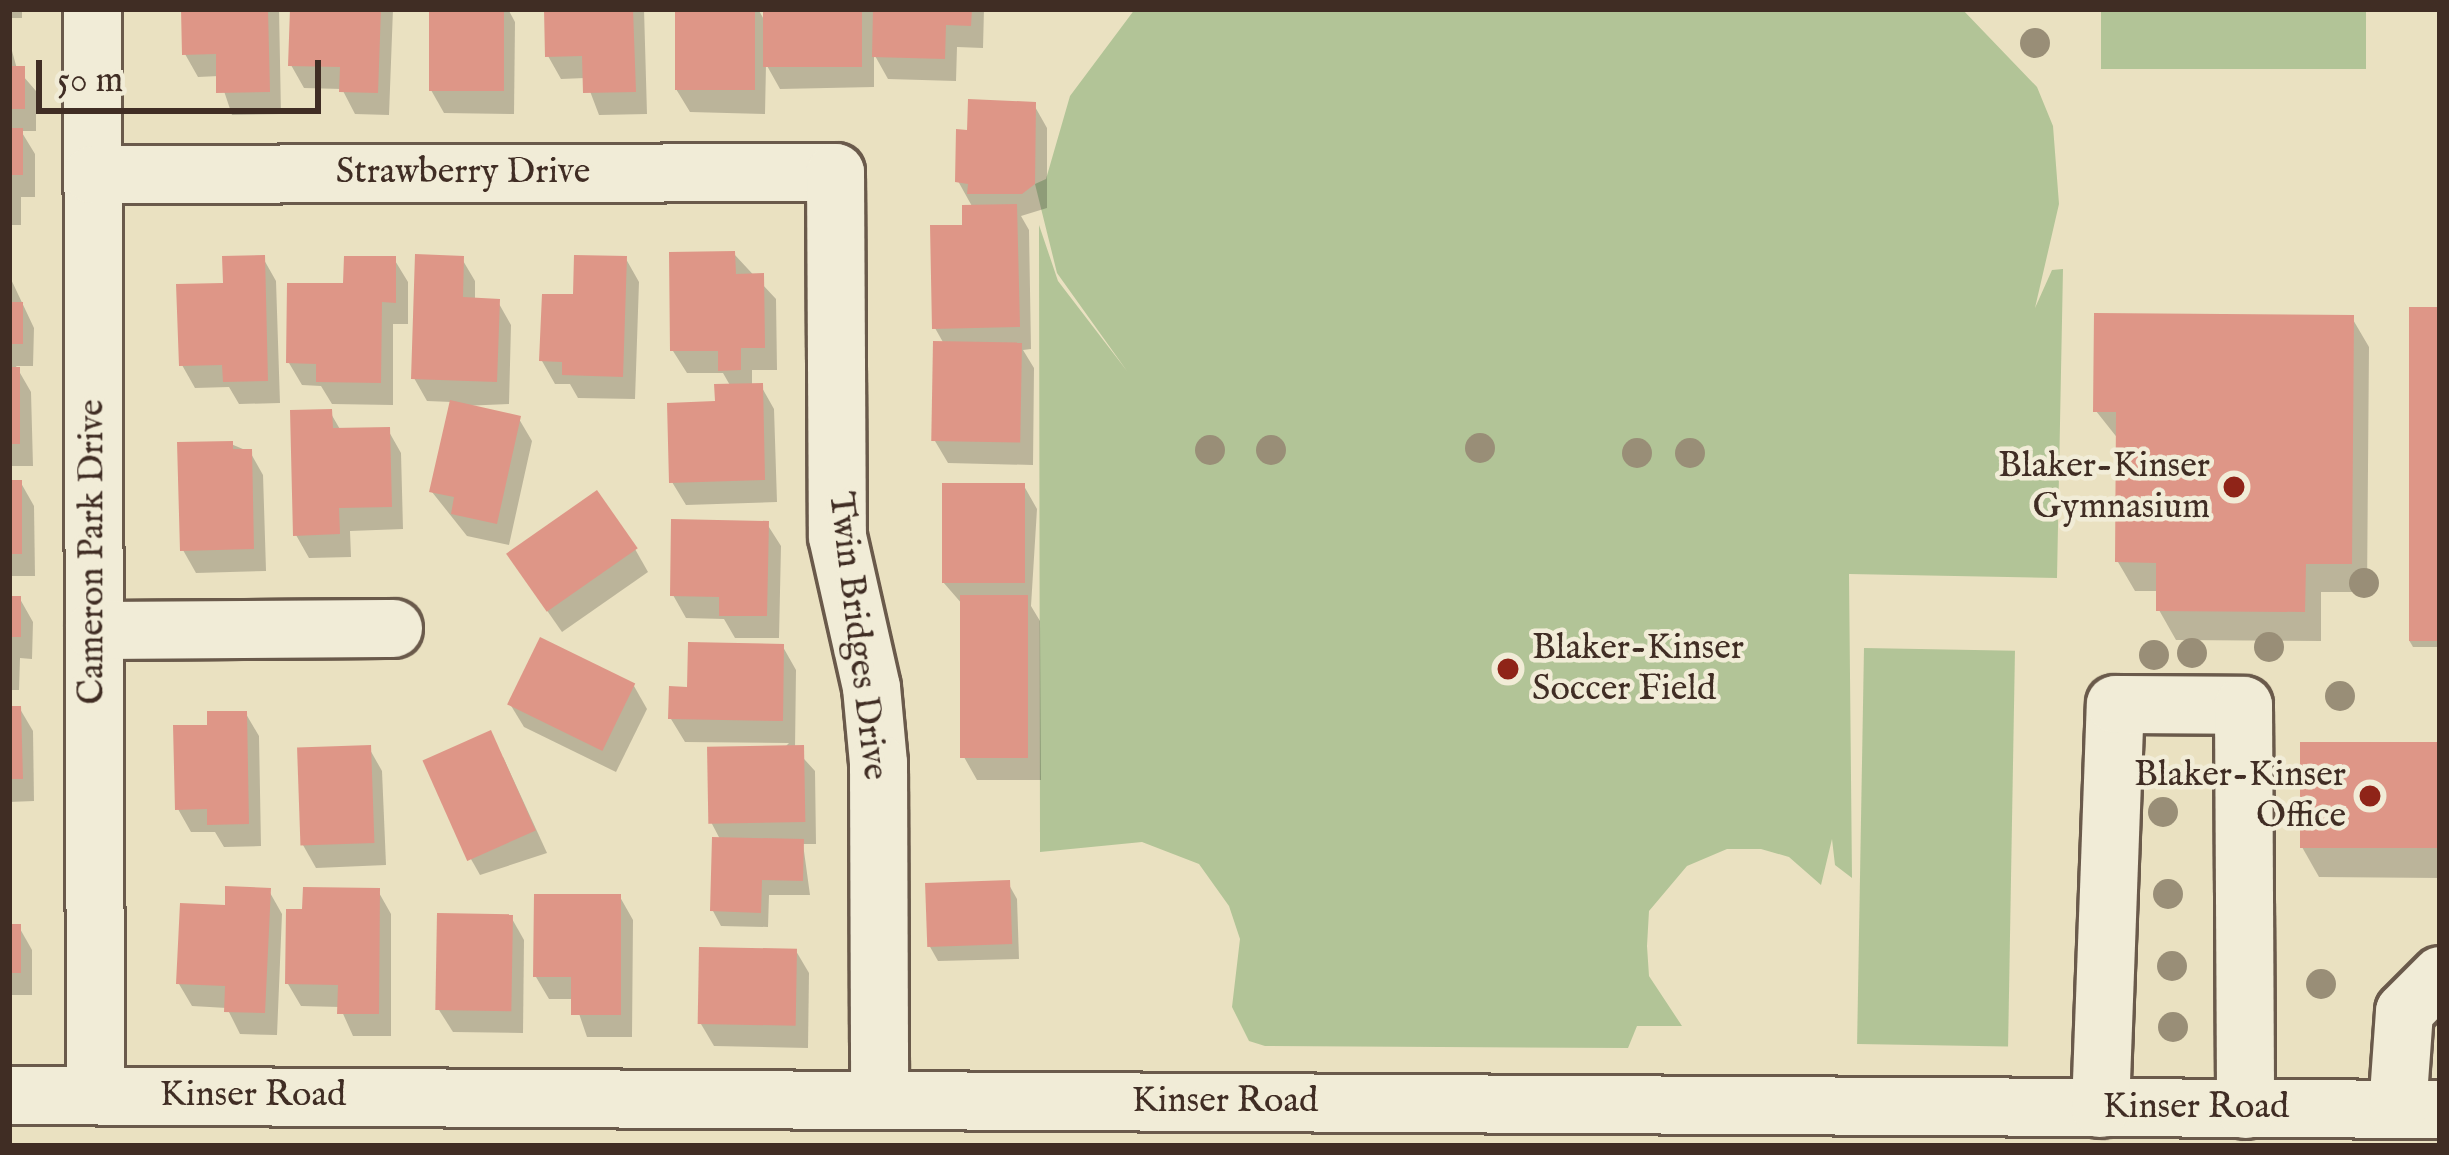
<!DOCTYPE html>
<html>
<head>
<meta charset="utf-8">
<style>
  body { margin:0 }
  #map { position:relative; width:2449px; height:1155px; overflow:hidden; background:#eae1c1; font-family:"IM FELL English",serif }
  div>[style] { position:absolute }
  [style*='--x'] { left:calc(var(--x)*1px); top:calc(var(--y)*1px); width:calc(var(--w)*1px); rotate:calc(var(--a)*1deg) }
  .green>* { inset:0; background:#b2c497; transform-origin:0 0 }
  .shadow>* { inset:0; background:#0003; transform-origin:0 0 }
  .building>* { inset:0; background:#de9687; transform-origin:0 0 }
  .roads { filter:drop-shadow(3px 0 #6a5a4b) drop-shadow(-3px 0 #6a5a4b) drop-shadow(0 3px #6a5a4b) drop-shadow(0 -3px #6a5a4b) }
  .minor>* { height:57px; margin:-28.5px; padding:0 28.5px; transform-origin:28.5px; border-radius:28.5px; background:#f1ecd7 }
  .trees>* { width:30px; height:30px; margin:-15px; border-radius:50%; background:#998e77 }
  .dots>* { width:33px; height:33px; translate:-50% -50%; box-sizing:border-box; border:6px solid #f1ecd7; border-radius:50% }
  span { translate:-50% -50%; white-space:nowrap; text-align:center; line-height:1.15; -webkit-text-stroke:9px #f1ecd7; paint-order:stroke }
  .street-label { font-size:36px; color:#402d24 }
  .poi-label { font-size:36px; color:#402d24 }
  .right { translate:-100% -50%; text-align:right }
  .left { translate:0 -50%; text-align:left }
  .frame { position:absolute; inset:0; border:12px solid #402d24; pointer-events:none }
  .scale { position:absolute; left:36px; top:60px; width:285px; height:54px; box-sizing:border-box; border:6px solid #402d24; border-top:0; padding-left:15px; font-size:36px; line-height:42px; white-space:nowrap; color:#402d24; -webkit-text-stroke:9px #f1ecd7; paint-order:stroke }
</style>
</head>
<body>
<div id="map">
  <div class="green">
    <div style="clip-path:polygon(1135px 9px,1962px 9px,2037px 87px,2053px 126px,2059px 204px,2035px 308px,2052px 270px,2063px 269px,2057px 578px,1849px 574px,1852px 878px,1835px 865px,1832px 839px,1821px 885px,1789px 857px,1761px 849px,1727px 849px,1687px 866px,1649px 911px,1647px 946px,1649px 976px,1682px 1026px,1637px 1026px,1628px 1048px,1265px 1046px,1249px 1041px,1232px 1007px,1240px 939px,1229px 906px,1199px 864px,1142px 842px,1040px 852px,1039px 225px,1058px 281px,1127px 371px,1057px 273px,1035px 184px,1046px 179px,1070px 96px)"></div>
    <div style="left:2101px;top:9px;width:265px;height:60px"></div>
    <div style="left:1864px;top:648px;width:151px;height:396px;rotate:1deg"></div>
  </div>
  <div class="shadow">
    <div style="left:9px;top:9px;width:13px;height:9px"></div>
    <div style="clip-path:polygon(184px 9px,279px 9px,281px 114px,232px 115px,219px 76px,198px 77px,185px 54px)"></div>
    <div style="clip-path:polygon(293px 9px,393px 9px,389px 115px,355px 114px,342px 89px,304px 88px,291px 65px)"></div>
    <div style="clip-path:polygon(432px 9px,508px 9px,515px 22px,514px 114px,444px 113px,431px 90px)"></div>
    <div style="clip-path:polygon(547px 9px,644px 9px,647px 114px,599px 115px,585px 78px,561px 79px,548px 56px)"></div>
    <div style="clip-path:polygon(678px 9px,758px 9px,766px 23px,784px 9px,984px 9px,983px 48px,957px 47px,956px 81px,888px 79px,874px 54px,874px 87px,780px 89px,766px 64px,765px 114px,690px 112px,676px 89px)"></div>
    <div style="clip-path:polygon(9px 40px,17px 69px,36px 91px,36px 131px,21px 131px,35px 154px,35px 197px,21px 197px,21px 225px,9px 225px)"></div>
    <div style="clip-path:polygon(1034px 105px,1047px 128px,1047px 208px,1021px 216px,1029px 230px,1031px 349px,1023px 350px,1034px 368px,1033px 465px,948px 463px,935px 441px,944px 344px,935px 328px,973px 208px,958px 181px,970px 133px)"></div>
    <div style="clip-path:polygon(734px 254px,776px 299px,777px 370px,752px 370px,752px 386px,761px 386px,774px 409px,777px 502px,686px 505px,672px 482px,731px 387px,723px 373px,687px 373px,673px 351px)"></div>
    <div style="clip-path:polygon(263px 258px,276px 281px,280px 403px,239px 404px,229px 387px,195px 388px,182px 365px,226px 286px)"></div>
    <div style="clip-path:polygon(394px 259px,408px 282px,408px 324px,393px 324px,393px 405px,332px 404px,321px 386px,302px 385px,289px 363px,346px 286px)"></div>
    <div style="clip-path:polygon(462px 259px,475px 281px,475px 301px,498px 302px,511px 325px,509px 404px,462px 406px,519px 419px,532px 441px,509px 545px,467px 536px,432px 492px,452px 402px,427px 401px,414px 378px)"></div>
    <div style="clip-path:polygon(626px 259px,639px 282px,635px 399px,578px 398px,570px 384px,555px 384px,542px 361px,575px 297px)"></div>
    <div style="clip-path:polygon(9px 275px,34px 328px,33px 366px,16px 366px,31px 392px,33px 466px,9px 466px)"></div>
    <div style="clip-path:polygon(2440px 310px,2440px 647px,2413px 647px,2409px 640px)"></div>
    <div style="clip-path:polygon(2352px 318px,2369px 347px,2367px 592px,2321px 592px,2321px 641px,2176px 640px,2159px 610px,2159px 591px,2135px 591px,2118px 562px,2119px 440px,2096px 411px)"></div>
    <div style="clip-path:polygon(330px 412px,341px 431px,388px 430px,401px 453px,403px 529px,350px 531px,351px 557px,309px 558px,296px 535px)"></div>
    <div style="clip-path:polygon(231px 444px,250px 452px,263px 475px,266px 571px,196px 573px,183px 550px)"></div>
    <div style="clip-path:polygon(9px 483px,21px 483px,34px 506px,35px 576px,9px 576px)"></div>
    <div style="clip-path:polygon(1024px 486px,1037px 509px,1031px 606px,1040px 621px,1041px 780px,977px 780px,964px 757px,963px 605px,943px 582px)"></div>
    <div style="clip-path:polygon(767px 524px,781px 546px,779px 638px,735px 638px,724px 619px,686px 618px,673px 595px)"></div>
    <div style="clip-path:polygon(635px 549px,648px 572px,562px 632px,523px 576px)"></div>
    <div style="clip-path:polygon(9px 599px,20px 599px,33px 622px,32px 659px,20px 658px,19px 690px,9px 690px)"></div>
    <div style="clip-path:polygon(783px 647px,796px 670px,795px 749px,815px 771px,816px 844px,803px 844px,810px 895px,769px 895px,768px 927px,721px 926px,713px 911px,721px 841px,711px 822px,789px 743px,685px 742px,671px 719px,690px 690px)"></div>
    <div style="clip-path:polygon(634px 686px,647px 709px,616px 772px,524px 727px,510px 704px)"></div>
    <div style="clip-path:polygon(9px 709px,20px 709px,33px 731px,34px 801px,9px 802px)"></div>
    <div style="clip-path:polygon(246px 714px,259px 736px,261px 846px,224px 847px,215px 832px,191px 832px,178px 809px,210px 728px)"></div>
    <div style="clip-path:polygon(2440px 746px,2440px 878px,2319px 877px,2302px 847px)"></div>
    <div style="clip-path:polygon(369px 748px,382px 771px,386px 865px,316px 868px,303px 845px)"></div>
    <div style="clip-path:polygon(503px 757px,547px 853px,480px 875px,467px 852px)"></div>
    <div style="clip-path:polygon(1008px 883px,1017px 899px,1019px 959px,938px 961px,929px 945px)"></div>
    <div style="clip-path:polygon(269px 891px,282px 914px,277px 1035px,240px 1034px,227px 1008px,192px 1006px,179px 984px,228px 908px)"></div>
    <div style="clip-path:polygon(378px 891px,391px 914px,391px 1036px,353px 1036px,340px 1007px,301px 1006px,288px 984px,305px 912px)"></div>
    <div style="clip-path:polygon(620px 897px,633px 920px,632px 1037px,587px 1037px,574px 999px,549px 999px,536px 977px)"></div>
    <div style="clip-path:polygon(511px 917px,524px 940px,523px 1033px,453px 1032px,439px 1010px)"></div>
    <div style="clip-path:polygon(9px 927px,19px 927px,32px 950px,32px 995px,9px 995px)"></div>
    <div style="clip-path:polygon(796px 951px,809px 973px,808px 1048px,714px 1046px,701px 1024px)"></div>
  </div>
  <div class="building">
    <div style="clip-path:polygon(181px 9px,268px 9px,270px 92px,216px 93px,216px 54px,182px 55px)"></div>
    <div style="clip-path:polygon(290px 9px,381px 9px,378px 93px,339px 92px,340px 67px,288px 66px)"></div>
    <div style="left:429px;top:9px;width:75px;height:82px"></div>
    <div style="clip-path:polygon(544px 9px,633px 9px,636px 92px,583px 93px,582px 56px,545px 57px)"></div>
    <div style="left:675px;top:9px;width:80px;height:81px"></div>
    <div style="left:763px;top:9px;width:99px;height:58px"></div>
    <div style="clip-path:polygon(873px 9px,972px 9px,971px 26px,946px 25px,945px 59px,872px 57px)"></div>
    <div style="left:9px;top:66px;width:16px;height:43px"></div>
    <div style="clip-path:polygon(968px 99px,1036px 102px,1035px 184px,1022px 194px,967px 194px,968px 184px,955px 182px,956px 129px,967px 130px)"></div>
    <div style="left:9px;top:128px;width:14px;height:47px"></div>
    <div style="clip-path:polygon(1017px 204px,1020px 327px,932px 329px,930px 225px,962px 225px,962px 205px)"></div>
    <div style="clip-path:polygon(735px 251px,736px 274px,764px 273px,765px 348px,741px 348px,741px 370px,718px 371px,718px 351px,670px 351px,669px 252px)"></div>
    <div style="clip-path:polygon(415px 254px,464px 256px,463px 297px,500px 299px,497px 382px,411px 379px)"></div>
    <div style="clip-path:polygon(265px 255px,268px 381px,223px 382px,222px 365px,179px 366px,176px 284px,223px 283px,222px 256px)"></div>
    <div style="clip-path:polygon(574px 255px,627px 256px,623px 377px,562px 375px,562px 362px,539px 361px,542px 294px,573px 294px)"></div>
    <div style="clip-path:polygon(344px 256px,396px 256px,396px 303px,382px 302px,381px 383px,316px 382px,316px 364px,286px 363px,287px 283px,343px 283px)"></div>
    <div style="left:9px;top:302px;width:14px;height:42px"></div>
    <div style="left:2409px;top:307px;width:31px;height:334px"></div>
    <div style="clip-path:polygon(2094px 313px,2354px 315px,2352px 564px,2306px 564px,2305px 612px,2156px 611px,2156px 563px,2115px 562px,2116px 412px,2093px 412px)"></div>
    <div style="left:933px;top:341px;width:89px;height:100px;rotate:1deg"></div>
    <div style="left:9px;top:367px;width:11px;height:77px"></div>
    <div style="clip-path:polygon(763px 383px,765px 480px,669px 483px,667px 403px,715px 401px,714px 384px)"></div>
    <div style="clip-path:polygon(450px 400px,521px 416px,497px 524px,451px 514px,454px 497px,429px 492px)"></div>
    <div style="clip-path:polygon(332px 409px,333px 428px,390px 427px,392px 507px,339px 508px,340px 534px,293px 536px,290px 410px)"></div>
    <div style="clip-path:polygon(233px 441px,233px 449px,252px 449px,254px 549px,180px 551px,177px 442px)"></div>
    <div style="left:9px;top:480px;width:13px;height:74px"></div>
    <div style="left:942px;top:483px;width:83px;height:100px"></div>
    <div style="left:597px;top:490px;width:71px;height:111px;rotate:55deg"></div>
    <div style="clip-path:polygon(671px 519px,769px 521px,767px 616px,719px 616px,719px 597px,670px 596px)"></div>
    <div style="left:1028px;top:595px;width:163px;height:68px;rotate:90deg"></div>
    <div style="left:9px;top:596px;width:12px;height:41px"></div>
    <div style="left:540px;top:637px;width:106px;height:75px;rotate:26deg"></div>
    <div style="clip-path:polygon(688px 642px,784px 644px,783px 721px,668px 719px,669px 686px,687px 687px)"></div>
    <div style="clip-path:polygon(9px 706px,21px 706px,23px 779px,9px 779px)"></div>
    <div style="clip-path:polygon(207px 711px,247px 711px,249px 824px,207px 825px,207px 809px,175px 810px,173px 725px,207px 725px)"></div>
    <div style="left:491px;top:730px;width:110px;height:75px;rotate:66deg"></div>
    <div style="left:2300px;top:742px;width:140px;height:106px"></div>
    <div style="left:371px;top:745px;width:98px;height:74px;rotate:88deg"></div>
    <div style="left:804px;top:745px;width:77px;height:97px;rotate:89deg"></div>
    <div style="clip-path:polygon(712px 837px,804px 839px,803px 881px,762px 880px,761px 913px,710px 911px)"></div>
    <div style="left:1010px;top:880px;width:64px;height:85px;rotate:88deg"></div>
    <div style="clip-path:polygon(225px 886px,271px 888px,265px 1013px,224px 1012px,225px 986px,176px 984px,180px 903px,225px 905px)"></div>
    <div style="clip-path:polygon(303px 887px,380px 888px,379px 1014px,337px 1014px,338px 985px,285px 984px,286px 909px,302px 909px)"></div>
    <div style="clip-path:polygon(534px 894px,621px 894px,621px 1015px,571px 1015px,571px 977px,533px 977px)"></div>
    <div style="left:437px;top:913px;width:76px;height:97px;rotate:1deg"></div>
    <div style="left:9px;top:924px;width:12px;height:49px"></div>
    <div style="left:699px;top:947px;width:98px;height:77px;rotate:1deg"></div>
  </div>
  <div class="roads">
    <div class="minor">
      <div style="--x:92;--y:9;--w:1086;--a:89.84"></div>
      <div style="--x:92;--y:174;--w:743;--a:-0.15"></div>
      <div style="--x:835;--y:172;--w:364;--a:89.7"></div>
      <div style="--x:837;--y:536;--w:155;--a:77.3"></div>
      <div style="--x:871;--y:687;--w:76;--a:84.7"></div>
      <div style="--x:878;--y:763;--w:337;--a:89.8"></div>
      <div style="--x:94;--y:630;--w:299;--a:-0.4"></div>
      <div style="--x:9;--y:1095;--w:2431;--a:0.33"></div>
      <div style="--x:2100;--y:1108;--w:404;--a:-87.9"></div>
      <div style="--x:2115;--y:704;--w:128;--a:0.4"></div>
      <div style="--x:2243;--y:705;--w:404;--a:89.7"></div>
      <div style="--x:2397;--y:1109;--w:98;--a:-85.9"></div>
      <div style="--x:2404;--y:1011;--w:51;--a:-45"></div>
    </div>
  </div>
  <div class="trees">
    <div style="left:2035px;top:43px"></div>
    <div style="left:1480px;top:448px"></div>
    <div style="left:1210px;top:450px"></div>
    <div style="left:1271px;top:450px"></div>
    <div style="left:1637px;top:453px"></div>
    <div style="left:1690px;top:453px"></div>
    <div style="left:2364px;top:583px"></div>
    <div style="left:2269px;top:647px"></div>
    <div style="left:2192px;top:653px"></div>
    <div style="left:2154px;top:655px"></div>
    <div style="left:2340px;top:696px"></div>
    <div style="left:2163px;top:812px"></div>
    <div style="left:2168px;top:894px"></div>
    <div style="left:2172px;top:966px"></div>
    <div style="left:2321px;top:984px"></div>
    <div style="left:2173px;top:1027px"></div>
  </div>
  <div class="dots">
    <div style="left:2234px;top:487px;background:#8f2418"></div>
    <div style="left:1508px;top:669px;background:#8f2418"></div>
    <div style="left:2370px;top:796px;background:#8f2418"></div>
  </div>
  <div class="street-label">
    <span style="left:463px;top:173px">Strawberry Drive</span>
    <span style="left:93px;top:552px;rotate:-90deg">Cameron Park Drive</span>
    <span style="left:857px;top:636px;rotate:83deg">Twin Bridges Drive</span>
    <span style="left:253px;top:1096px">Kinser Road</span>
    <span style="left:1225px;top:1102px">Kinser Road</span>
    <span style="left:2196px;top:1108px">Kinser Road</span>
  </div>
  <div class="poi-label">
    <span class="right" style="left:2210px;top:487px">Blaker-Kinser<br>Gymnasium</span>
    <span class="left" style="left:1532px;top:669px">Blaker-Kinser<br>Soccer Field</span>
    <span class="right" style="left:2346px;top:796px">Blaker-Kinser<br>Office</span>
  </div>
  <div class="frame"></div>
  <div class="scale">50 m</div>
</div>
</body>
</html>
